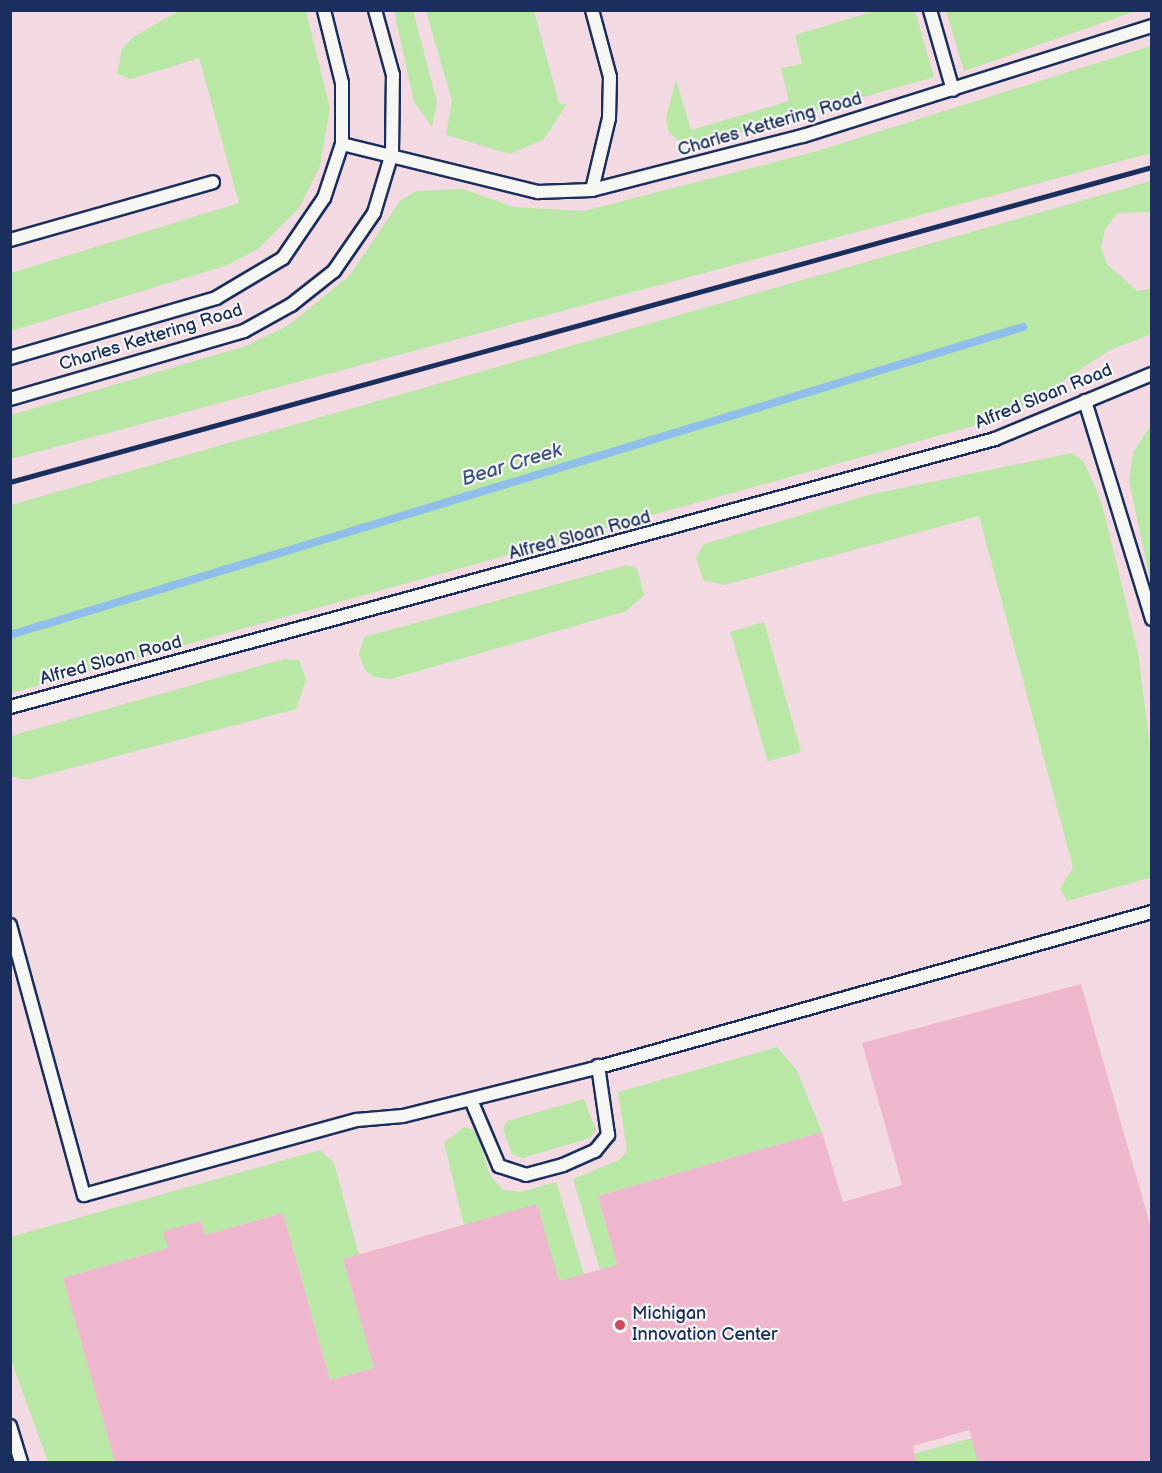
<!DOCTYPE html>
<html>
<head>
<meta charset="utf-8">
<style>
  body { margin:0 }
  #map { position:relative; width:1162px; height:1473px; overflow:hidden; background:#f5e9eb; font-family:"Balsamiq Sans",sans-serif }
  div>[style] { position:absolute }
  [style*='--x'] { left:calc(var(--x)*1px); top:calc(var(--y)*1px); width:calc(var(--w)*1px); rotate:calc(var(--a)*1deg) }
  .built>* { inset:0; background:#f3dae2; transform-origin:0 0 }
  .green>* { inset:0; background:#b8e7a6; transform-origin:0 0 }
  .stream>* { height:8px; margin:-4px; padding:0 4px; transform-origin:4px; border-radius:4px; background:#8fbeea }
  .building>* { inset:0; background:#efb7cd }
  .roads { filter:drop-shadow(2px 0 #1b2f5e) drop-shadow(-2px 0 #1b2f5e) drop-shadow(0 2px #1b2f5e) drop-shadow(0 -2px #1b2f5e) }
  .lane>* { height:12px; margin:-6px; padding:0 6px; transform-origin:6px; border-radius:6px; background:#f6f6f2 }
  .rail>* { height:4.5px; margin:-2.25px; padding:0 2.25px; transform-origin:2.25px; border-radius:2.25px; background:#1b2f5e }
  .dots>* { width:16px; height:16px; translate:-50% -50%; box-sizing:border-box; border:3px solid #f6f6f2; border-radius:50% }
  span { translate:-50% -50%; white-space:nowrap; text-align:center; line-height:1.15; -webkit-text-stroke:4.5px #f6f6f2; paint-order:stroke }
  .street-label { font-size:18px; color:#1b2f5e }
  .poi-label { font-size:18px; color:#1b2f5e }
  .left { translate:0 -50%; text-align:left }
  .water-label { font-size:20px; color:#385381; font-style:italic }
  .frame { position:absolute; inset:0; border:12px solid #1b2f5e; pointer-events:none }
</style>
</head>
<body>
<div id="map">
  <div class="built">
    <div style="left:11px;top:11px;width:1140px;height:1451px"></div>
  </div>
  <div class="green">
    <div style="clip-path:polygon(179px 11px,306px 11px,330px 108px,320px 166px,299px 208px,258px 249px,228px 265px,11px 331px,11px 273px,239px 203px,199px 58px,131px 79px,117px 74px,122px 49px,133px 37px)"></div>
    <div style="clip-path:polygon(394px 11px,413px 11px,437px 102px,432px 127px,414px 102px)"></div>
    <div style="clip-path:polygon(426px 11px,534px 11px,559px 103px,566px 105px,544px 139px,510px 154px,446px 135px,452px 101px)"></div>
    <div style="clip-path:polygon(875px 11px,915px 11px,934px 77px,699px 144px,681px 143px,669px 133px,666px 117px,676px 80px,691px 130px,789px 101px,781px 68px,802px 64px,795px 35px)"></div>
    <div style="clip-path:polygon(946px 11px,946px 10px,1136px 11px,964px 71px)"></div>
    <div style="clip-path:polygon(1151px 46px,1151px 153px,11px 459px,11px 415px,246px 346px,289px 325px,350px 275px,400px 201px,416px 191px,463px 189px,514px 207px,584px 211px,817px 151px)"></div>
    <div style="clip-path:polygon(1151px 181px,1151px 212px,1118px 213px,1105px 229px,1101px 247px,1107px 264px,1137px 291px,1151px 289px,1151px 334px,1110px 350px,1026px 405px,977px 425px,11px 693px,11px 505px)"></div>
    <div style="clip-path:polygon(1151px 425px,1151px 583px,1129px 481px,1133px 453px)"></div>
    <div style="clip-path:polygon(1072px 453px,1084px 462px,1102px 504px,1138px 652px,1151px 756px,1152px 877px,1067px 901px,1060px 889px,1073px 867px,979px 516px,724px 585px,703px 580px,696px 557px,704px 544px,868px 495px)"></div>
    <div style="clip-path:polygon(627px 565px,637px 569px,644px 595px,626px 611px,391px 679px,373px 677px,365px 670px,359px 654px,364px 637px)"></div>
    <div style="left:764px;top:622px;width:135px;height:35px;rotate:74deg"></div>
    <div style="clip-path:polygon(284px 659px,299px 660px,306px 679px,296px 709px,26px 780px,11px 776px,11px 736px)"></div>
    <div style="clip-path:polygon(777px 1047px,797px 1071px,822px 1132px,598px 1196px,617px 1265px,600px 1270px,573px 1179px,619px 1160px,627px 1151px,618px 1092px)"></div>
    <div style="clip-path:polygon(584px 1099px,596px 1130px,590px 1138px,523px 1158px,512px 1154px,503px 1129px,507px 1121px)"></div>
    <div style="clip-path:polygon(464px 1127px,476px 1131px,490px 1175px,503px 1190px,520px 1192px,556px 1182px,584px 1274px,559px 1281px,464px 1225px,444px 1143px)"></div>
    <div style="clip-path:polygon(320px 1150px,334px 1163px,359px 1255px,343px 1260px,374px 1368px,330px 1380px,283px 1213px,205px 1235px,201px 1221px,164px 1231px,168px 1248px,63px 1278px,115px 1462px,48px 1462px,11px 1360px,10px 1237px)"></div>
    <div style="clip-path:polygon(976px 1437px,983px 1462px,916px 1462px,913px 1454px)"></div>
  </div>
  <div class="stream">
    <div style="--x:10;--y:635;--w:1059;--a:-16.91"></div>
  </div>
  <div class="building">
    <div style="clip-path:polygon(1081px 984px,1152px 1231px,1152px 1462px,978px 1462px,969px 1430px,913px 1446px,916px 1462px,115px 1462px,63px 1278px,168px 1248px,163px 1231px,201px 1221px,205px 1235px,283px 1213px,330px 1380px,374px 1368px,343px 1259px,537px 1204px,559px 1281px,617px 1265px,598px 1196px,822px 1132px,843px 1202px,902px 1185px,862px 1043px)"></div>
  </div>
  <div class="roads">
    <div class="lane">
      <div style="--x:930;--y:10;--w:83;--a:74"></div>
      <div style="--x:342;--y:144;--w:202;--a:13.8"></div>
      <div style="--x:538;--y:192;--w:54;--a:-2.1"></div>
      <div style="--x:592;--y:190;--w:218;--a:-14.4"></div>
      <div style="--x:803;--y:136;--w:366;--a:-17.5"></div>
      <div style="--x:592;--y:190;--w:74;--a:-76.7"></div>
      <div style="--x:609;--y:118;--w:41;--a:-88.6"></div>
      <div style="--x:610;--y:77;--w:69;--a:-105"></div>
      <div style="--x:10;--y:240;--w:211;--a:-15.9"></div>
      <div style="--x:10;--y:358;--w:215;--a:-16.2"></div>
      <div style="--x:216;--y:298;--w:78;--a:-30.8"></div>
      <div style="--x:283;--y:258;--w:73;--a:-55.7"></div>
      <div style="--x:324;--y:198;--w:57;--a:-71.6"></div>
      <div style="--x:342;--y:144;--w:61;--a:-90"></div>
      <div style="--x:342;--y:83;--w:75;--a:-103.9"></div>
      <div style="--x:10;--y:399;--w:244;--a:-16.2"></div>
      <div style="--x:244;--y:331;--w:54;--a:-29"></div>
      <div style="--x:291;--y:305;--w:55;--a:-38.3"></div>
      <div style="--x:334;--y:271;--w:70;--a:-55.4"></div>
      <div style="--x:374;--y:213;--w:63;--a:-73.3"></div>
      <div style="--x:392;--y:153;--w:78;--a:-89.3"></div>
      <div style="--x:393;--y:75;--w:67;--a:-105.5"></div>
      <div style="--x:1085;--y:401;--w:228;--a:72.9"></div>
      <div style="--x:10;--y:707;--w:1021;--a:-15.22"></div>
      <div style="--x:995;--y:439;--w:170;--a:-22.5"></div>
      <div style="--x:10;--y:925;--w:280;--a:74.7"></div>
      <div style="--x:84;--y:1195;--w:283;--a:-15.4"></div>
      <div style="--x:357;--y:1120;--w:46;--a:-5"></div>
      <div style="--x:403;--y:1116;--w:195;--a:-14"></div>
      <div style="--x:592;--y:1069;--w:582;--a:-15.66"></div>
      <div style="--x:471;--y:1100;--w:72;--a:67"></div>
      <div style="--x:499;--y:1166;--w:28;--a:18"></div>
      <div style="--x:526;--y:1175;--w:38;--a:-15"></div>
      <div style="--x:563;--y:1165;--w:35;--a:-24"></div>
      <div style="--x:595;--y:1151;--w:21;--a:-51"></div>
      <div style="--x:608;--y:1135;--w:70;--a:-98.2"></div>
      <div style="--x:10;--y:1426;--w:38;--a:73"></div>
    </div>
  </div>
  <div class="rail">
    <div style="--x:10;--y:482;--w:1185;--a:-15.42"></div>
  </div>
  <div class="dots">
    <div style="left:620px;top:1325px;background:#d1495b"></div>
  </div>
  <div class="street-label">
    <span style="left:770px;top:125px;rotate:-16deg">Charles Kettering Road</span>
    <span style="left:151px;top:338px;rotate:-17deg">Charles Kettering Road</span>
    <span style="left:1044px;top:397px;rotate:-22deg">Alfred Sloan Road</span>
    <span style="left:580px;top:536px;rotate:-15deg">Alfred Sloan Road</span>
    <span style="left:111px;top:661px;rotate:-15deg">Alfred Sloan Road</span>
  </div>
  <div class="poi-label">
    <span class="left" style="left:632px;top:1325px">Michigan<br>Innovation Center</span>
  </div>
  <div class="water-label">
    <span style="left:512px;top:465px;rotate:-17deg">Bear Creek</span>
  </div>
  <div class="frame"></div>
</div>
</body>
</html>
